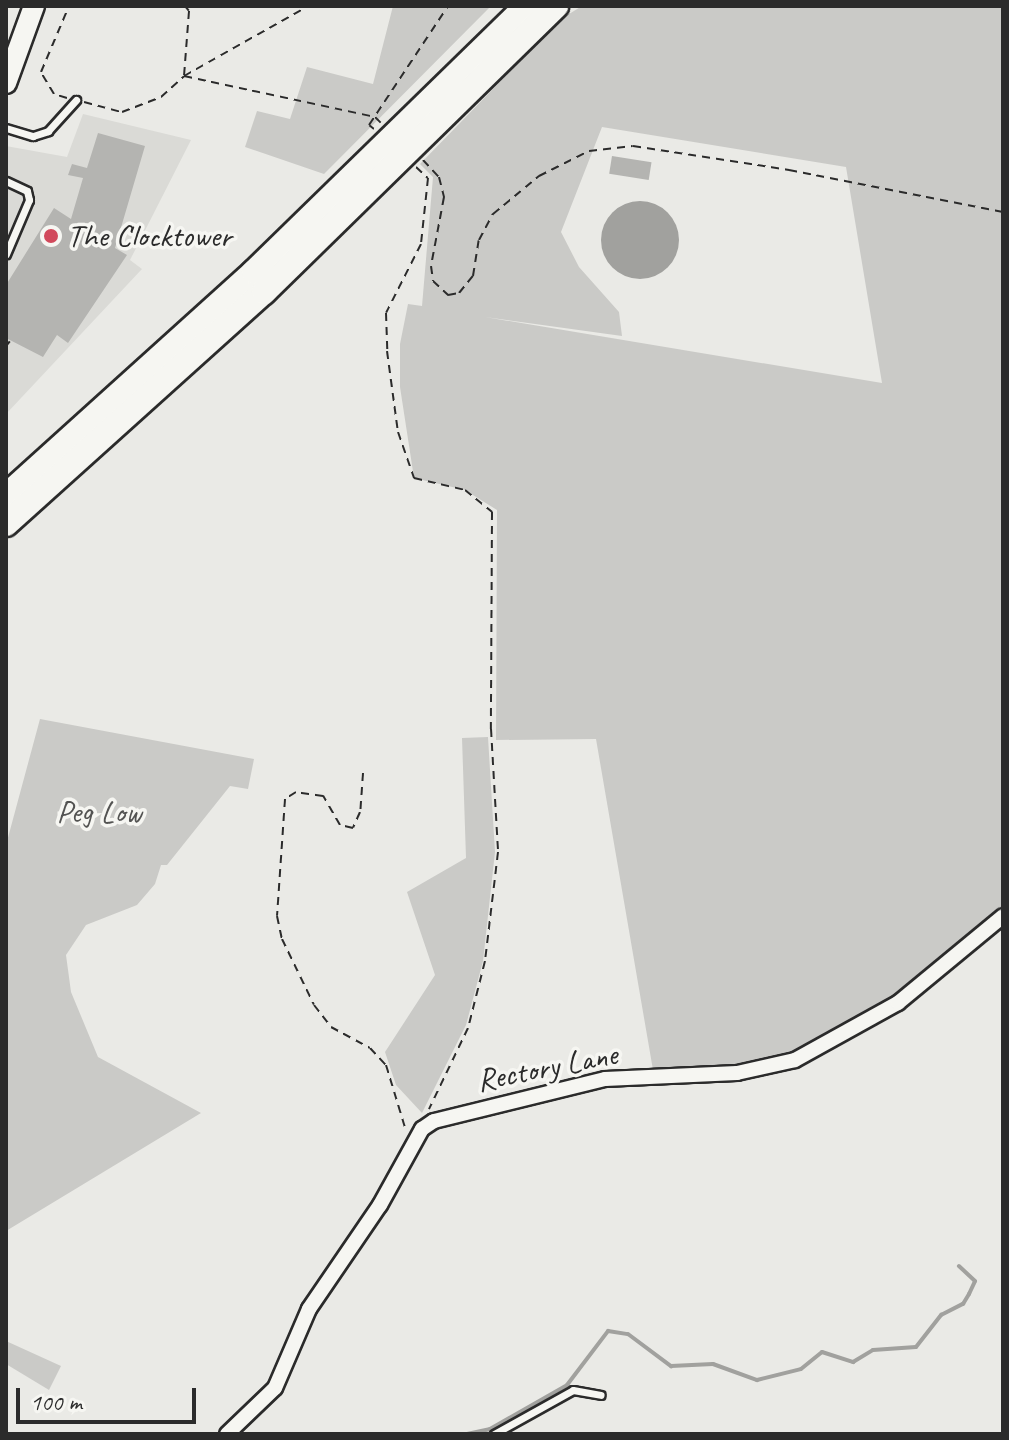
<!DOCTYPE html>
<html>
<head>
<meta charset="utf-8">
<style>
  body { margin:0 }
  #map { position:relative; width:1009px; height:1440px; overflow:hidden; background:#eaeae6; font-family:Caveat,sans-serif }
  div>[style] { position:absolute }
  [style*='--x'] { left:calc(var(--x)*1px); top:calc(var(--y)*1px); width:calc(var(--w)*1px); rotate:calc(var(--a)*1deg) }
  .built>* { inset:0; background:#dadad6 }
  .green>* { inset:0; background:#cacac7 }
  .water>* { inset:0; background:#a1a19e }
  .round { border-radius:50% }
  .stream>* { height:4px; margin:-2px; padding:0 2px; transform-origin:2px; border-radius:2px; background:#a1a19e }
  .building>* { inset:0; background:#b4b4b1; transform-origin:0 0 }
  .path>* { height:2px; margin-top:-1px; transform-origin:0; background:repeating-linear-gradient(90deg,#2b2b2b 0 8px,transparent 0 14px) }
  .roads { filter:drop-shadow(2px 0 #2b2b2b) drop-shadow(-2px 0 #2b2b2b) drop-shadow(0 2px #2b2b2b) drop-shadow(0 -2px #2b2b2b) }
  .service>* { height:7px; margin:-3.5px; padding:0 3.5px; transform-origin:3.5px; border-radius:3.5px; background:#f6f6f2 }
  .minor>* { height:14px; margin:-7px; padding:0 7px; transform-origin:7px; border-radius:7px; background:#f6f6f2 }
  .secondary>* { height:20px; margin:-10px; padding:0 10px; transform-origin:10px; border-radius:10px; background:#f6f6f2 }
  .trunk>* { height:24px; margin:-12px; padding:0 12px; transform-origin:12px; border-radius:12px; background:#f6f6f2 }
  .dots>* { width:22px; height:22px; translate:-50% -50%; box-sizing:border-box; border:4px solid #f6f6f2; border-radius:50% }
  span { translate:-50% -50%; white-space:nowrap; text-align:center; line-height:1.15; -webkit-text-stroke:7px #f6f6f2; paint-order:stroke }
  .poi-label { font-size:32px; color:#2b2b2b }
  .left { translate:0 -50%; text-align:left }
  .park-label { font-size:32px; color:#535352 }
  .street-label { font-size:32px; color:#2b2b2b }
  .frame { position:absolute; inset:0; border:8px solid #2b2b2b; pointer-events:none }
  .scale { position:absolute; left:16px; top:1388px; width:180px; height:36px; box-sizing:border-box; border:4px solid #2b2b2b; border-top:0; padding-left:10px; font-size:24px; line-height:28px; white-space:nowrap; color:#2b2b2b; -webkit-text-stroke:6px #f6f6f2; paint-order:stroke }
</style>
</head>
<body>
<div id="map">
  <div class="built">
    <div style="clip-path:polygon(83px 114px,191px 140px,130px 260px,142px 269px,6px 414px,6px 146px,67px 157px)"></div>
  </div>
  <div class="green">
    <div style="clip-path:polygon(393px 6px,491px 6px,324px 174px,245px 147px,257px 111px,290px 119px,307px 67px,373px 84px)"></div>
    <div style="clip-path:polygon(evenodd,582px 6px,1003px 6px,1003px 906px,877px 1010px,795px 1060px,653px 1070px,596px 739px,496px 740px,497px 510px,465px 490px,414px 478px,400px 387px,400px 344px,408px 304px,422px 306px,433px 177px,420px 164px,561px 19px,582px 6px,602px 127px,846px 167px,882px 383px,485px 317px,622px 336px,619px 312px,579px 267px,561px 232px,602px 127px)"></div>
    <div style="clip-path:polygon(40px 719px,254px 759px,248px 789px,230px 786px,167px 865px,161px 865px,155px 884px,137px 905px,86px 925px,66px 955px,71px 992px,98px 1057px,201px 1113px,6px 1231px,6px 845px)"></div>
    <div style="clip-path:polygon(488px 737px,495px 852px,483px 961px,466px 1025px,422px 1113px,396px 1085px,385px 1052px,435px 975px,407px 892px,466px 858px,462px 738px)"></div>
    <div style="clip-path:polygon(6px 1341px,61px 1366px,49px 1390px,6px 1364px)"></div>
  </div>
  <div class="water">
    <div class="round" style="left:601px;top:201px;width:78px;height:78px"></div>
  </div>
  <div class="stream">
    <div style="--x:467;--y:1434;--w:24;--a:-12"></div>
    <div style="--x:490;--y:1429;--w:89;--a:-29.7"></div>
    <div style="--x:567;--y:1385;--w:68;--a:-52.8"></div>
    <div style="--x:608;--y:1331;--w:20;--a:9"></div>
    <div style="--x:628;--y:1334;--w:54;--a:36.7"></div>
    <div style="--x:671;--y:1366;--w:42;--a:-2.7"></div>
    <div style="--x:713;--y:1364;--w:47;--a:20"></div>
    <div style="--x:757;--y:1380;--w:45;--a:-14"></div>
    <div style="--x:801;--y:1369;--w:27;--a:-39"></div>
    <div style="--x:822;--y:1352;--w:33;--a:18"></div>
    <div style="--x:853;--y:1362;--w:23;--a:-31"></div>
    <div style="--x:873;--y:1350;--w:43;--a:-4"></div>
    <div style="--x:916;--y:1347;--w:41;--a:-52"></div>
    <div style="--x:941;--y:1315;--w:25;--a:-27"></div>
    <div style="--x:963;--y:1304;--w:12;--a:-59"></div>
    <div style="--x:969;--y:1294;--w:14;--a:-65"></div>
    <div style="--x:975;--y:1281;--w:22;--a:-137"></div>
  </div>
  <div class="building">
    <div style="clip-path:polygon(98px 133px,145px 146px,115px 248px,127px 255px,68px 343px,57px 335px,43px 357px,6px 338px,6px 285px,54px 208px,71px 219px,83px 178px,68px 175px,72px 164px,87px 168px)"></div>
    <div style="left:612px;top:156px;width:40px;height:18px;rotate:9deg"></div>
  </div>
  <div class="path">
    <div style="--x:185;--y:6;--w:6;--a:51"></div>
    <div style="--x:189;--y:11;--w:65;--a:94.4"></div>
    <div style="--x:184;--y:76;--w:195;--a:12.1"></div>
    <div style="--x:375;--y:117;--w:8;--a:45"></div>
    <div style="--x:67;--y:98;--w:14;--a:-163"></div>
    <div style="--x:54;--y:94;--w:26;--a:-121"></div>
    <div style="--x:41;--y:72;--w:72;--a:-67"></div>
    <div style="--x:84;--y:102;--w:39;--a:15"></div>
    <div style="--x:122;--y:112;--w:42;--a:-21"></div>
    <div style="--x:161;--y:97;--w:31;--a:-42"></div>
    <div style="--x:184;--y:76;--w:142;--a:-29.4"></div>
    <div style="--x:374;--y:129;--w:6;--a:-141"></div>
    <div style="--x:369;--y:125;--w:143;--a:-56.4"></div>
    <div style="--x:423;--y:160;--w:23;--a:47"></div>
    <div style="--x:439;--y:177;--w:21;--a:76"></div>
    <div style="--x:444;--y:197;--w:70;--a:100.7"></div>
    <div style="--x:431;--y:266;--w:15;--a:82"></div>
    <div style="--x:433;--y:281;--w:21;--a:43"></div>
    <div style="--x:448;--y:295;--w:11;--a:-10"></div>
    <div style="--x:459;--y:293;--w:22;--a:-51"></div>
    <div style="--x:473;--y:276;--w:36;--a:-81"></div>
    <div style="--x:479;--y:240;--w:30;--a:-62"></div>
    <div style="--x:493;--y:214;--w:60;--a:-39.6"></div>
    <div style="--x:539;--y:176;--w:56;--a:-26.6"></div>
    <div style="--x:589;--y:151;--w:44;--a:-6.5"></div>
    <div style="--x:633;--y:146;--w:158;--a:8.7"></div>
    <div style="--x:789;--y:170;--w:218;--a:11.1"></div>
    <div style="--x:416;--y:167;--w:16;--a:43"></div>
    <div style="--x:428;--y:178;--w:66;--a:96.1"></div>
    <div style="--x:421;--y:244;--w:77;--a:116.9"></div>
    <div style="--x:386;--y:313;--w:38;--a:88"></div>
    <div style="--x:387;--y:351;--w:82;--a:82.3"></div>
    <div style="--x:398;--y:432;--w:49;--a:70.8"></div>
    <div style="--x:414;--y:478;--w:52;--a:13.2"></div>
    <div style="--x:465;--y:490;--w:35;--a:39"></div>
    <div style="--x:492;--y:512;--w:217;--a:90.3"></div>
    <div style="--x:491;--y:729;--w:123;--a:86.7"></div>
    <div style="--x:498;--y:852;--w:110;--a:96.8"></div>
    <div style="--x:485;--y:961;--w:69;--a:104.2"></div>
    <div style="--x:468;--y:1028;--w:90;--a:115.7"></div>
    <div style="--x:6;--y:346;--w:6;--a:-51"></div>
    <div style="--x:363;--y:773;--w:39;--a:94"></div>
    <div style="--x:360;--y:812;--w:17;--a:114"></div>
    <div style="--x:353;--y:828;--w:13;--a:-167"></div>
    <div style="--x:340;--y:825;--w:34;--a:-120"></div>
    <div style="--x:323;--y:796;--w:27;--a:-172"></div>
    <div style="--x:296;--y:792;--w:13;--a:148"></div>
    <div style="--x:285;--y:799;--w:117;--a:93.9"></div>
    <div style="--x:277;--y:916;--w:24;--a:78"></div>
    <div style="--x:282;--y:939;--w:73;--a:64.1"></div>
    <div style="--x:314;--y:1005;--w:28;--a:52"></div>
    <div style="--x:331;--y:1027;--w:44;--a:28.3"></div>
    <div style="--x:370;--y:1048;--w:23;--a:47"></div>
    <div style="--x:386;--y:1065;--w:69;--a:73.1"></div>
  </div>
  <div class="roads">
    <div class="service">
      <div style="--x:6;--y:128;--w:28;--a:17"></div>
      <div style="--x:33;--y:136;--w:16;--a:-18"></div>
      <div style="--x:48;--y:131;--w:42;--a:-47.9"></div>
      <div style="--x:6;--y:181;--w:23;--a:25"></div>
      <div style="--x:27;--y:191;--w:9;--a:77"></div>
      <div style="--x:29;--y:200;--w:59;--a:113.1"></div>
      <div style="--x:494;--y:1434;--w:90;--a:-29.1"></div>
      <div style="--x:573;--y:1390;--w:28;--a:10"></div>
    </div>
    <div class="minor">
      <div style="--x:227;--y:1434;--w:66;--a:-43.8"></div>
      <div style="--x:275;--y:1388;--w:86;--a:-66.7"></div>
      <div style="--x:309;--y:1309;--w:126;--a:-55.7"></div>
      <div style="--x:380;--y:1205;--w:87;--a:-61.1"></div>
      <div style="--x:422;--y:1129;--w:14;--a:-34"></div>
      <div style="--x:434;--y:1121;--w:176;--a:-13.8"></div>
      <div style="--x:605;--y:1079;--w:132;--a:-2.6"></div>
      <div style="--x:737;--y:1073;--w:59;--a:-12.6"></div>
      <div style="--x:795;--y:1060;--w:118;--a:-29"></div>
      <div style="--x:898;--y:1003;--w:136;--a:-39.6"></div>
    </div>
    <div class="secondary">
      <div style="--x:6;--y:83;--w:82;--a:-70"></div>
    </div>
    <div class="trunk">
      <div style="--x:6;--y:496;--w:334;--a:-42.1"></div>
      <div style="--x:254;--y:272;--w:381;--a:-44.3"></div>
      <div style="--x:6;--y:524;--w:347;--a:-42"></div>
      <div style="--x:264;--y:292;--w:409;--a:-44.4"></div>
    </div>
  </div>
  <div class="dots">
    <div style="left:51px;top:236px;background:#d1495b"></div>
  </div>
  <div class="poi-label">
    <span class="left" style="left:67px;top:236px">The Clocktower</span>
  </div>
  <div class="park-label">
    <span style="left:99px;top:812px">Peg Low</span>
  </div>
  <div class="street-label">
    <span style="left:547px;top:1068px;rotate:-11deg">Rectory Lane</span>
  </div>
  <div class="frame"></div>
  <div class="scale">100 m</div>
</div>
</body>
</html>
